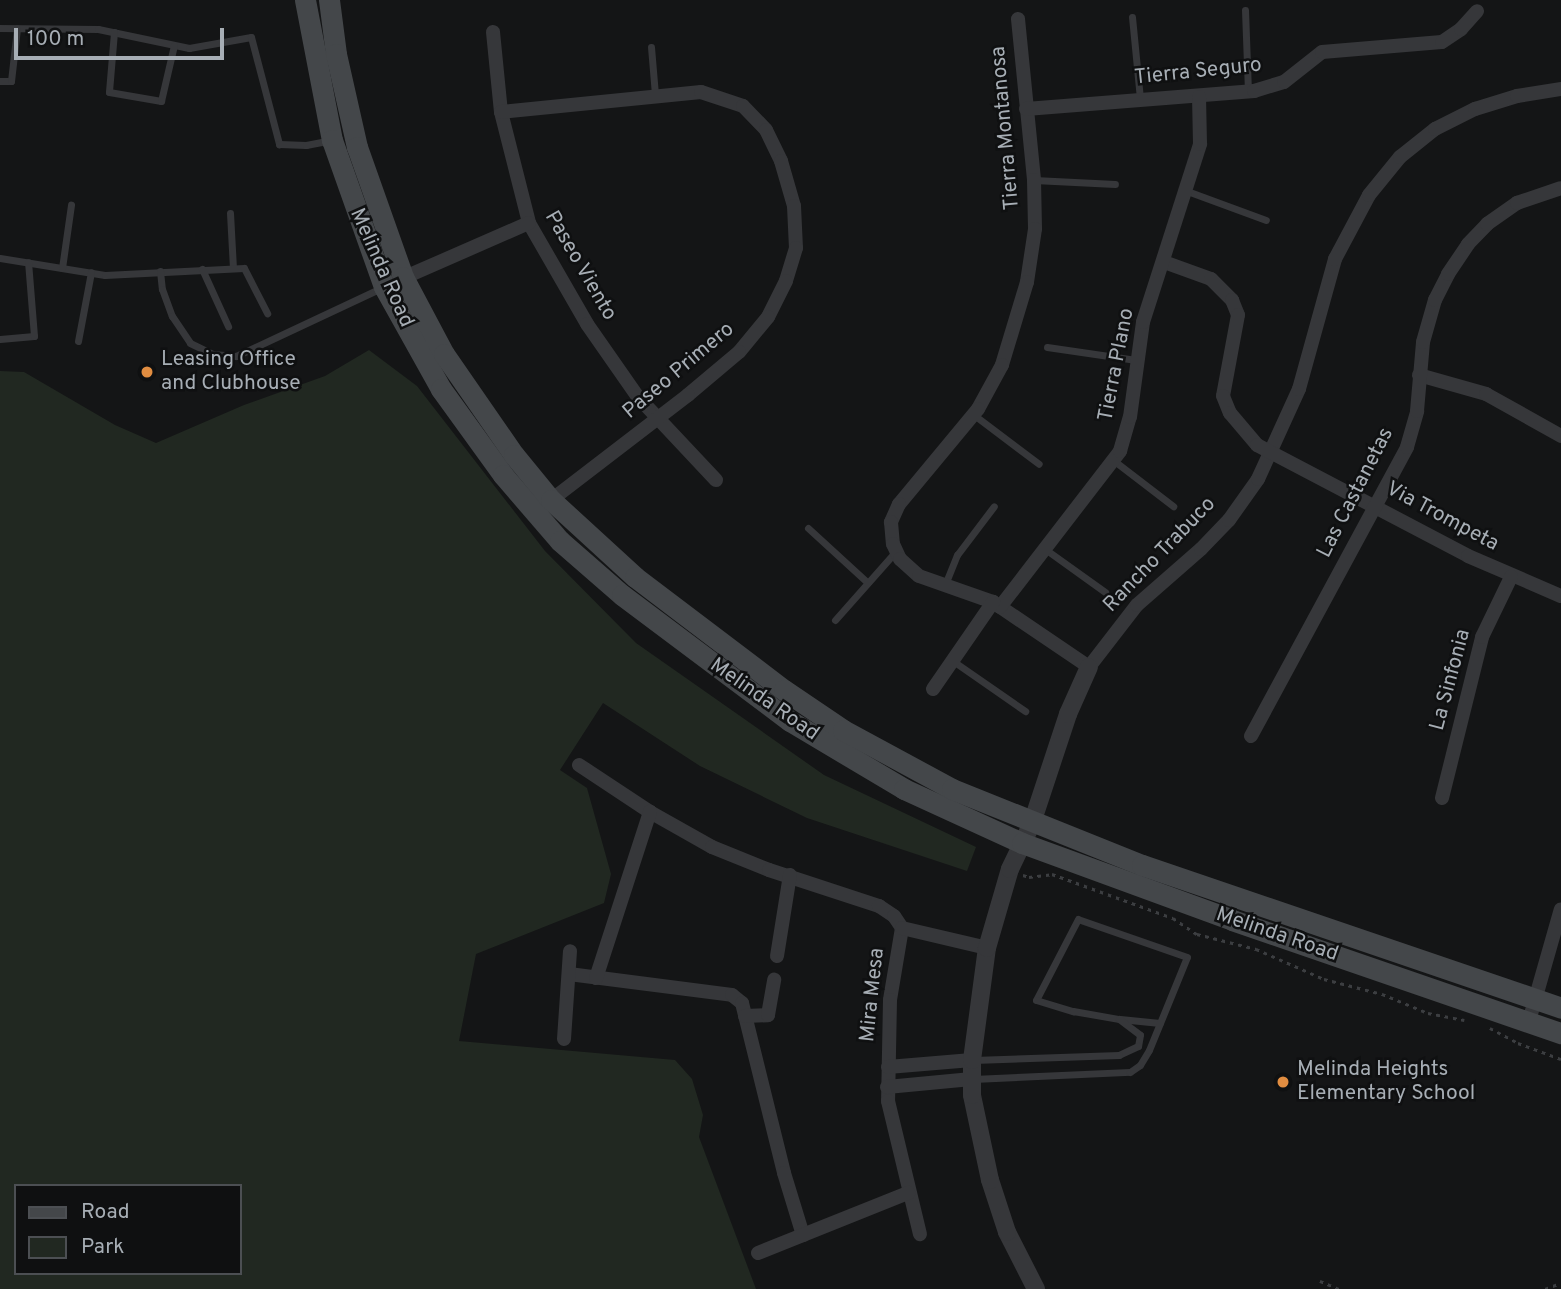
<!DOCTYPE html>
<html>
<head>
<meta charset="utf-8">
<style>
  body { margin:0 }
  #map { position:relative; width:1561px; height:1289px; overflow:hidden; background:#141516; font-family:Overpass,sans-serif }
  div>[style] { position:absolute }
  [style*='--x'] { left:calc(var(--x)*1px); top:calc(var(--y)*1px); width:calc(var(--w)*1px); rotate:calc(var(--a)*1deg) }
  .green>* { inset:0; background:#212821 }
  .path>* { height:2.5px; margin-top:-1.25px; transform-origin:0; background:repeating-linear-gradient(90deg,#3c3e41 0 3.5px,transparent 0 8.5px) }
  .service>* { height:7px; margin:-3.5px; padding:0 3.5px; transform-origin:3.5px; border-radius:3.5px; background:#36373a }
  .minor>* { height:14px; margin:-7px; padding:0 7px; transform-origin:7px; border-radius:7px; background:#36373a }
  .tertiary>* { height:18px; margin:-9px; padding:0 9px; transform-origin:9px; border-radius:9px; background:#36373a }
  .secondary>* { height:21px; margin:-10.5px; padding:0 10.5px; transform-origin:10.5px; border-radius:10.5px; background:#44474a }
  .dots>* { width:19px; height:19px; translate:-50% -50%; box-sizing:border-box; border:4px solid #0f1011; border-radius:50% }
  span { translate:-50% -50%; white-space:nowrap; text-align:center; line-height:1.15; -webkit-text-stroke:5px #0f1011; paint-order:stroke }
  .street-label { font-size:21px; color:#a7aeb5 }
  .poi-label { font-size:21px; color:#a7aeb5 }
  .left { translate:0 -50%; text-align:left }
  .legend { position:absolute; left:14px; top:1184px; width:228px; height:91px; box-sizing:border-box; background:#0f1011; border:2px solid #4c4f53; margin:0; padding:9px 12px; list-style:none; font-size:21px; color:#a7aeb5 }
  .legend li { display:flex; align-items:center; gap:14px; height:35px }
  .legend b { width:35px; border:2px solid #4c4f53 }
  .scale { position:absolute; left:14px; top:28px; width:210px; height:32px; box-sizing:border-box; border:4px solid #a7aeb5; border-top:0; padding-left:9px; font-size:21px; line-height:24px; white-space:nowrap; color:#a7aeb5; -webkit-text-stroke:5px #0f1011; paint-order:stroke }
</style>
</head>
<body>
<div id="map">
  <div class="green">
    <div style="clip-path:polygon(evenodd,369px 350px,417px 386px,545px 551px,636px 643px,824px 775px,976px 847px,967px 871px,807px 818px,700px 766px,603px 703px,560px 770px,587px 788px,611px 874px,604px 903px,476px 954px,459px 1041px,675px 1060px,692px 1079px,703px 1115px,699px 1137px,756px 1289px,0 1289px,0 371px,24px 372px,115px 425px,156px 443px,244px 405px,325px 376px,369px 350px,16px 1186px,240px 1186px,240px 1273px,16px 1273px,16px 1186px)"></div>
  </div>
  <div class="path">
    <div style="--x:1023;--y:875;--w:6;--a:18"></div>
    <div style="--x:1029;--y:877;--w:23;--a:-7"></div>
    <div style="--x:1052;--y:874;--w:129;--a:20"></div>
    <div style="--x:1173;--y:918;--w:29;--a:34"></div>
    <div style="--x:1197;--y:934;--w:61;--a:14.3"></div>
    <div style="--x:1256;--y:949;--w:74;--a:23.8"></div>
    <div style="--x:1324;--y:979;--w:60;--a:14.5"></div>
    <div style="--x:1382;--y:994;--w:50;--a:22.4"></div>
    <div style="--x:1428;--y:1013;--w:37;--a:11"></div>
    <div style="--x:1490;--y:1028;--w:32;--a:28"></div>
    <div style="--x:1518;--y:1043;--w:46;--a:20.4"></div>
    <div style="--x:1320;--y:1281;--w:21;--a:23"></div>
    <div style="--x:1545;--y:1289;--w:17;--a:-21"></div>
  </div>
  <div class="service">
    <div style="--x:1245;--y:10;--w:81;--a:87.9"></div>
    <div style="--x:1132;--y:17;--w:82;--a:84.4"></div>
    <div style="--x:0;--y:28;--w:98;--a:0.6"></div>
    <div style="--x:98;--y:29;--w:93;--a:11.8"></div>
    <div style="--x:189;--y:48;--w:63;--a:-10.1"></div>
    <div style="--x:251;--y:37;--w:111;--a:75.3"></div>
    <div style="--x:279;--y:144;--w:27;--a:2"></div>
    <div style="--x:306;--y:145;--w:25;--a:-11"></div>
    <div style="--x:114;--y:32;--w:60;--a:94.8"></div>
    <div style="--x:109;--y:92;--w:53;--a:9.8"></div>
    <div style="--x:161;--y:101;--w:57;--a:-76.9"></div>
    <div style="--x:651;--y:47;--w:48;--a:85.2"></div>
    <div style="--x:0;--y:81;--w:11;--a:0"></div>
    <div style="--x:11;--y:81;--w:53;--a:-83.5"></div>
    <div style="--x:1034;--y:180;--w:81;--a:2.8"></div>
    <div style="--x:1187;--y:191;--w:84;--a:20.2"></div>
    <div style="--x:230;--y:213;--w:55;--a:86.9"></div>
    <div style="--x:0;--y:258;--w:106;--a:9.2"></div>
    <div style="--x:105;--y:275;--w:139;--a:-2.9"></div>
    <div style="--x:244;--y:268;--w:51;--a:62.9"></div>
    <div style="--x:62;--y:268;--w:64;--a:-81.9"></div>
    <div style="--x:202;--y:269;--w:63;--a:65.5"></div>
    <div style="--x:160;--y:271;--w:18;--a:84"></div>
    <div style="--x:162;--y:289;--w:29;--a:70"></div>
    <div style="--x:172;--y:316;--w:32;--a:56"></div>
    <div style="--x:190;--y:343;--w:25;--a:26"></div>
    <div style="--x:213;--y:354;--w:23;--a:5"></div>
    <div style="--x:236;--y:356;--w:162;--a:-25.1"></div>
    <div style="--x:0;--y:339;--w:34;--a:-5"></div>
    <div style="--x:34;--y:336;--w:74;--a:-94.6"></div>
    <div style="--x:78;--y:341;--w:70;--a:-79.3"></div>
    <div style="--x:1047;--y:347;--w:90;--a:8.3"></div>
    <div style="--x:974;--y:415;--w:81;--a:37"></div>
    <div style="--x:1113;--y:460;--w:76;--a:37.5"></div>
    <div style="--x:808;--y:528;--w:81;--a:42.5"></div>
    <div style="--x:1045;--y:549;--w:74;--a:35.6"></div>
    <div style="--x:944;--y:587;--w:35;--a:-68"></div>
    <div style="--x:957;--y:555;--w:61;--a:-52.9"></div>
    <div style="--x:835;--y:620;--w:92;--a:-48.5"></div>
    <div style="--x:953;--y:661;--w:88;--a:34.8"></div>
    <div style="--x:1120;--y:1019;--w:40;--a:5.7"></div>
    <div style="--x:973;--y:1079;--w:157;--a:-2.6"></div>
    <div style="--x:1130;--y:1072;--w:12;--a:-35"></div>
    <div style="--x:1140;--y:1065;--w:17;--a:-59"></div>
    <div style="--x:1149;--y:1050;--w:100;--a:-67.8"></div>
    <div style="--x:1187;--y:957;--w:115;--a:-160.8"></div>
    <div style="--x:1078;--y:919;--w:91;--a:117.4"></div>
    <div style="--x:1036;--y:1000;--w:39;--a:17"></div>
    <div style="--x:1073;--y:1011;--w:47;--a:9.9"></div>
    <div style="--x:1119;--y:1019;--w:26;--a:37"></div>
    <div style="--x:1140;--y:1035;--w:11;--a:100"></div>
    <div style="--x:1138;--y:1046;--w:21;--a:155"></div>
    <div style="--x:1119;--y:1055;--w:146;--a:178"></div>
  </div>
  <div class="minor">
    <div style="--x:1018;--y:19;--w:162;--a:84.3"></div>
    <div style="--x:1034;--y:180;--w:49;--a:88.8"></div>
    <div style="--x:1035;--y:229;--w:54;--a:98.6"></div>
    <div style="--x:1027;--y:282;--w:87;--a:106.8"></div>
    <div style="--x:1002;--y:365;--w:50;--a:118.6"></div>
    <div style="--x:978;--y:409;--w:124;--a:129.7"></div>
    <div style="--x:899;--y:504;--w:20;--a:114"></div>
    <div style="--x:891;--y:522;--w:22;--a:85"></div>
    <div style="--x:893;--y:544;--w:17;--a:65"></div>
    <div style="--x:900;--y:559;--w:25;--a:42"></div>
    <div style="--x:919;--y:576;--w:78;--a:19.4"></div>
    <div style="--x:993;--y:602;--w:116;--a:34.1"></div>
    <div style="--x:1089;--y:667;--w:78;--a:-52.3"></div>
    <div style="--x:1137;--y:605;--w:85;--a:-41.2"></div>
    <div style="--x:1201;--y:549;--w:40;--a:-46"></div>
    <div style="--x:1229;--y:520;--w:50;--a:-54.7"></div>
    <div style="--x:1258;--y:479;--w:99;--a:-65.5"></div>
    <div style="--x:1299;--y:389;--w:135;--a:-74.5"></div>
    <div style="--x:1335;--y:259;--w:72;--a:-62"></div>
    <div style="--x:1369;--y:195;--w:49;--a:-50.8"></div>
    <div style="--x:1400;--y:157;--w:45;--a:-38.7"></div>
    <div style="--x:1435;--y:129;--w:45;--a:-26.6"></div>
    <div style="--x:1475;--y:109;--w:44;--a:-17.2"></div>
    <div style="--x:1517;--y:96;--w:45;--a:-9"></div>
    <div style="--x:493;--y:32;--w:80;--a:84.3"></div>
    <div style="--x:501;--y:112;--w:114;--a:75.8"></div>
    <div style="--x:529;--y:223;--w:116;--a:60.1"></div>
    <div style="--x:587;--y:324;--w:89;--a:55.1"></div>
    <div style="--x:638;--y:397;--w:114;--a:46.8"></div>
    <div style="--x:1026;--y:109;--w:229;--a:-4.5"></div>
    <div style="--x:1254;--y:91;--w:31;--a:-17"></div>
    <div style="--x:1284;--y:82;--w:48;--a:-38.3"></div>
    <div style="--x:1322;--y:52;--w:120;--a:-4.8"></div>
    <div style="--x:1442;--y:42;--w:23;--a:-34"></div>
    <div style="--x:1461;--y:29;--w:24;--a:-48"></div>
    <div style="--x:501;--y:112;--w:201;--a:-5.7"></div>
    <div style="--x:701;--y:92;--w:44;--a:18.4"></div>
    <div style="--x:743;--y:106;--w:33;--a:46"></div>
    <div style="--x:766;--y:130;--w:34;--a:64"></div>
    <div style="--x:781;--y:161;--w:47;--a:73.9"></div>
    <div style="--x:794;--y:206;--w:42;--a:87.3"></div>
    <div style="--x:796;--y:248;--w:34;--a:107"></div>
    <div style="--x:786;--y:281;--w:40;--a:116.6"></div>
    <div style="--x:768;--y:317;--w:45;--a:129.6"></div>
    <div style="--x:739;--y:352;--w:67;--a:139.9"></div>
    <div style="--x:688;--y:395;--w:179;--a:142.5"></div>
    <div style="--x:1164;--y:262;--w:50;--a:19.9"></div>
    <div style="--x:1211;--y:279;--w:30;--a:45"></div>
    <div style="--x:1232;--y:300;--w:16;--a:68"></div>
    <div style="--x:1238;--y:315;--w:82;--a:100.5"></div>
    <div style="--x:1223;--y:396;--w:18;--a:68"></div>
    <div style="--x:1230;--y:413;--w:42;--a:49.8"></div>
    <div style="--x:1257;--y:445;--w:238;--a:27.7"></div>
    <div style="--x:1468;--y:556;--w:101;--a:23.3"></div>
    <div style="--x:396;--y:281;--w:145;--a:-23.6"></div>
    <div style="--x:1419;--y:375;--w:70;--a:15.8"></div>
    <div style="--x:1486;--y:394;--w:86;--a:29.2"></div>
    <div style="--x:1000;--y:607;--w:197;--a:-52.4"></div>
    <div style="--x:1120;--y:451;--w:35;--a:-74"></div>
    <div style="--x:1130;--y:417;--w:96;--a:-82.2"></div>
    <div style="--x:1143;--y:322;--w:187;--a:-72.2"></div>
    <div style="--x:1200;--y:144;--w:47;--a:-91.2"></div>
    <div style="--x:933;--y:689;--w:106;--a:-55.4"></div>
    <div style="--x:1251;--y:736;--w:328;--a:-61.6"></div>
    <div style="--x:1407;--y:447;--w:37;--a:-74"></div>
    <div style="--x:1417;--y:411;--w:69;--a:-85"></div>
    <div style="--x:1423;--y:342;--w:44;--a:-74.1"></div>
    <div style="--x:1435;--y:300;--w:29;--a:-63"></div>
    <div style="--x:1448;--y:274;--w:36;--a:-56"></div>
    <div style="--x:1468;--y:244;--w:28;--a:-46"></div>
    <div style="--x:1487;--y:224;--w:37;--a:-35"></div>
    <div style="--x:1517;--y:203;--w:46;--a:-18.8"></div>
    <div style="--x:579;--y:765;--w:85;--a:33.5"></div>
    <div style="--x:650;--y:812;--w:71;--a:29.4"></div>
    <div style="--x:712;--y:847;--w:61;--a:22"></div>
    <div style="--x:769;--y:870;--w:116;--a:18.1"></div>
    <div style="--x:879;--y:906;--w:18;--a:34"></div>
    <div style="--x:894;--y:916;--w:14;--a:56"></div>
    <div style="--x:902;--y:928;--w:73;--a:99.5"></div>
    <div style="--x:890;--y:1000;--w:101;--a:91.1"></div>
    <div style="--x:888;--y:1101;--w:137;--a:76.5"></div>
    <div style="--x:1442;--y:798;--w:166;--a:-76"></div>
    <div style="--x:1482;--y:637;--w:67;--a:-64.2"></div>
    <div style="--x:902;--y:928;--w:87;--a:13.2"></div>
    <div style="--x:777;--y:956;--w:82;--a:-80.9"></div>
    <div style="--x:569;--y:974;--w:164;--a:7.3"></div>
    <div style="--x:732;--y:995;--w:13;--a:39"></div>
    <div style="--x:742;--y:1003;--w:175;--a:76.1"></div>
    <div style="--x:784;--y:1173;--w:65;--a:73"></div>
    <div style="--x:596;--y:978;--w:175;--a:-72"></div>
    <div style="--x:745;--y:1016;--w:23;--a:-2"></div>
    <div style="--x:768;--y:1015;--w:36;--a:-80"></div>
    <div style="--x:1529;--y:1021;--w:116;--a:-74.1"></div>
    <div style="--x:564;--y:1039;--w:88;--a:-86.1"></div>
    <div style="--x:888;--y:1067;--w:84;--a:-4.8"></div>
    <div style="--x:887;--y:1087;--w:85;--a:-5.4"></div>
    <div style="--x:758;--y:1253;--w:162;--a:-21.8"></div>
  </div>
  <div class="tertiary">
    <div style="--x:1036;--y:1289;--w:64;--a:-117"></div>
    <div style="--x:1007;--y:1232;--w:55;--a:-108.1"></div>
    <div style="--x:990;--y:1180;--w:87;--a:-102"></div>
    <div style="--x:972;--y:1095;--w:35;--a:-90"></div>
    <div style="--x:972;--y:1060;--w:113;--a:-82.4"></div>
    <div style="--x:987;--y:948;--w:82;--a:-73.8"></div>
    <div style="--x:1010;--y:869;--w:51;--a:-64.4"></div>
    <div style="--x:1032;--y:823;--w:115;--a:-71.7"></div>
    <div style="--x:1068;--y:714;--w:51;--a:-65.9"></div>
  </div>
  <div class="secondary">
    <div style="--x:305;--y:0;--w:143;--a:79.1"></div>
    <div style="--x:332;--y:140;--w:156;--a:70.5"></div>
    <div style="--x:384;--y:287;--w:117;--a:60.8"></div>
    <div style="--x:441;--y:389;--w:106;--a:54.2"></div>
    <div style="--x:503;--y:475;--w:87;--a:49.2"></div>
    <div style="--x:560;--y:541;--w:82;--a:41.1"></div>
    <div style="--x:622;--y:595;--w:210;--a:36.9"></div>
    <div style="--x:790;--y:721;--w:133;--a:30.8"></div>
    <div style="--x:904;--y:789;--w:130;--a:24.6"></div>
    <div style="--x:1022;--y:843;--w:224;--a:20.1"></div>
    <div style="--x:1232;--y:920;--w:348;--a:19"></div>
    <div style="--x:329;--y:0;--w:54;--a:82.6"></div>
    <div style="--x:336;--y:54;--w:95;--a:77.3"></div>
    <div style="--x:357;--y:147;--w:138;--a:70.5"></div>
    <div style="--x:403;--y:277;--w:87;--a:62"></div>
    <div style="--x:444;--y:354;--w:123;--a:55.3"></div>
    <div style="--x:514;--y:455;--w:58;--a:50.6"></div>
    <div style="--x:551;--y:500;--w:114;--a:42.5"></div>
    <div style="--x:635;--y:577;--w:187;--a:37.2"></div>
    <div style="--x:784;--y:690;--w:71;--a:34.1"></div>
    <div style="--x:843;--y:730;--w:124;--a:28.4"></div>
    <div style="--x:952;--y:789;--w:205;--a:21.8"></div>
    <div style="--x:1142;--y:865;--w:443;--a:18.8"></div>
  </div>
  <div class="dots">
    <div style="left:147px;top:372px;background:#e18d41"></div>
    <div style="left:1283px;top:1082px;background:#e18d41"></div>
  </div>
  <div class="street-label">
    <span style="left:1198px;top:72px;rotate:-6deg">Tierra Seguro</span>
    <span style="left:1006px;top:128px;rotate:-95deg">Tierra Montanosa</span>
    <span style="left:580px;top:266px;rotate:60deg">Paseo Viento</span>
    <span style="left:381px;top:268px;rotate:66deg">Melinda Road</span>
    <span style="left:1117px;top:365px;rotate:-79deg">Tierra Plano</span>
    <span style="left:679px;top:371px;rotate:-40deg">Paseo Primero</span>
    <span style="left:1356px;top:493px;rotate:-63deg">Las Castanetas</span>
    <span style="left:1442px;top:517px;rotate:28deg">Via Trompeta</span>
    <span style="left:1160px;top:555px;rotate:-46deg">Rancho Trabuco</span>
    <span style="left:1451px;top:680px;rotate:-75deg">La Sinfonia</span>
    <span style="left:764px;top:700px;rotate:35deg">Melinda Road</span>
    <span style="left:1277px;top:935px;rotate:19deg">Melinda Road</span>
    <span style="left:873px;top:995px;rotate:-84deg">Mira Mesa</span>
  </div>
  <div class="poi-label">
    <span class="left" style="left:161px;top:372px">Leasing Office<br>and Clubhouse</span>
    <span class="left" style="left:1297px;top:1082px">Melinda Heights<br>Elementary School</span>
  </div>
  <ul class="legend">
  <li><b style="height:9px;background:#44474a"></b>Road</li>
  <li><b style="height:19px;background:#212821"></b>Park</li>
  </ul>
  <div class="scale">100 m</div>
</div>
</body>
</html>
